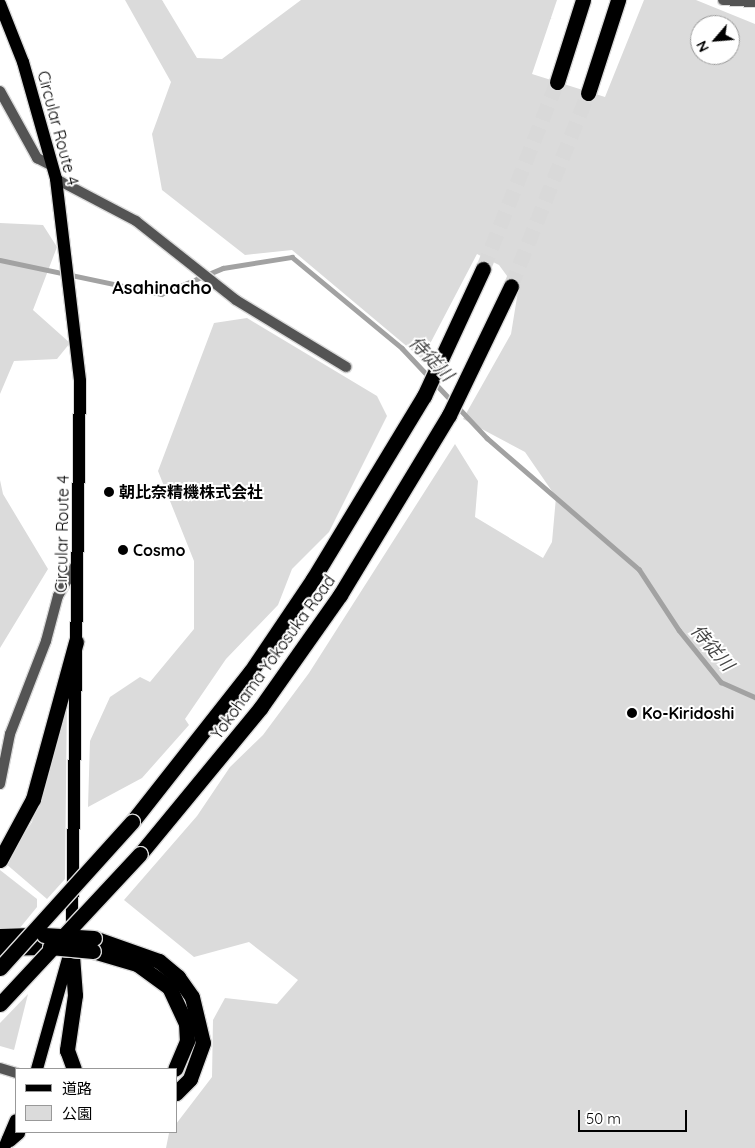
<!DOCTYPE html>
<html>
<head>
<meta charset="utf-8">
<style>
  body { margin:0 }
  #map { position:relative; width:755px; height:1148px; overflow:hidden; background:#fff; font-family:Quicksand,"Noto Sans JP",sans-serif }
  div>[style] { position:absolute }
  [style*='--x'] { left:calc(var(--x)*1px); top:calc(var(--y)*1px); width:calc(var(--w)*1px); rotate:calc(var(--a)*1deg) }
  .green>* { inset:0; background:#dbdbdb }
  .stream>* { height:4.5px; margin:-2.25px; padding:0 2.25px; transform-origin:2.25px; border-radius:2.25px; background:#a2a2a2 }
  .motorway-tunnel>* { height:15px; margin-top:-7.5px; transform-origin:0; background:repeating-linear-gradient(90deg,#d9d9d9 0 15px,transparent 0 23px) }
  .roads { filter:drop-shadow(1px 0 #dbdbdb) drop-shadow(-1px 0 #dbdbdb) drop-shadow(0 1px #dbdbdb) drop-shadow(0 -1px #dbdbdb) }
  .minor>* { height:10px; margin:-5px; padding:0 5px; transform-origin:5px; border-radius:5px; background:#545454 }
  .tertiary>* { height:10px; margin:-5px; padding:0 5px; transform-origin:5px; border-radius:5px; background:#545454 }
  .primary>* { height:12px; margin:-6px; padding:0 6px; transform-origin:6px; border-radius:6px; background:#000 }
  .motorway>* { height:15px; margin:-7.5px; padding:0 7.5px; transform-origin:7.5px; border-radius:7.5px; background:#000 }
  .bridges { filter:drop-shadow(1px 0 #dbdbdb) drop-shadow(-1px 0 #dbdbdb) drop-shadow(0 1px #dbdbdb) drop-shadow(0 -1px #dbdbdb) }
  .motorway-bridge>* { height:15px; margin:-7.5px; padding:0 7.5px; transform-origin:7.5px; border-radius:7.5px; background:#000 }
  .dots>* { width:14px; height:14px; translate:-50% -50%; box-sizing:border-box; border:2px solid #fff; border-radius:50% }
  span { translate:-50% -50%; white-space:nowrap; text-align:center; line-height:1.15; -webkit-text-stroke:4px #fff; paint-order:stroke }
  .street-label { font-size:16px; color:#000 }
  .poi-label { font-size:16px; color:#000; font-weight:700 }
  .left { translate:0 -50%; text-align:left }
  .neighbourhood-label { font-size:18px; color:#000; font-weight:700 }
  .water-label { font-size:18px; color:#434343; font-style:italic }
  .legend { position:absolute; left:15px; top:1068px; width:162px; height:65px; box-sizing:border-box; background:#fff; border:1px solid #999; margin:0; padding:6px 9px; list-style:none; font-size:15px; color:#000 }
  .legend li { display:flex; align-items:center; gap:10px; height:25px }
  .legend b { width:25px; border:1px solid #999 }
  .north { position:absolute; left:690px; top:15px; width:50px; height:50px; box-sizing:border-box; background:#fff; border:1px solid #999; border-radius:50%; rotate:243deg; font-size:14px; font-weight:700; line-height:20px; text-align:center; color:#000 }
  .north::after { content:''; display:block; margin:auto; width:18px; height:22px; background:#000; clip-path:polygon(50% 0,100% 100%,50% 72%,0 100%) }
  .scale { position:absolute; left:578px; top:1110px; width:109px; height:22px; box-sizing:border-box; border:2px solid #000; border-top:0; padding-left:6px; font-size:15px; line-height:18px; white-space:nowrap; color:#000; -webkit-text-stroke:4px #fff; paint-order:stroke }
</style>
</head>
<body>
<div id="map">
  <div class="green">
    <div style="clip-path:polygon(evenodd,125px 0,162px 0,197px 58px,222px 59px,301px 0,557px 0,532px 74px,605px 97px,644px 0,696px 0,755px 24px,755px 1148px,166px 1148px,169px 1133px,176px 1132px,176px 1124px,212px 1077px,213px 1020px,225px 998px,277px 1004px,298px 980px,249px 942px,194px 957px,124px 900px,197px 816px,230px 767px,263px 735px,309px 673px,455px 444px,478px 481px,475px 517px,543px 558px,552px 542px,556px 497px,525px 452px,463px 419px,511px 334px,518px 291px,499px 265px,477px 254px,422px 359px,292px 250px,245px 255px,162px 190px,152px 134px,171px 82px,125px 0,700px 25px,730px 25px,730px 55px,700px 55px,700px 25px)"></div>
    <div style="clip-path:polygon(0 223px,43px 225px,57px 247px,33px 310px,70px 343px,57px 359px,14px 361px,0 394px)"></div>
    <div style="clip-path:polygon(247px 318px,377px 396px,387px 416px,329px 532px,292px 569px,278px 605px,226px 659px,185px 719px,189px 725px,142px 778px,88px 807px,90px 741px,110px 697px,140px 677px,150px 682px,194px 629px,194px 561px,158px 471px,214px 323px)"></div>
    <div style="clip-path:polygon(0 480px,3px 494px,48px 569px,0 648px)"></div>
    <div style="clip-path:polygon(67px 696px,65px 879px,47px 899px,5px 863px,32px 822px)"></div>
    <div style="clip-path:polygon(0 870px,37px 899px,37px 907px,19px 929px,0 930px)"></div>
    <div style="clip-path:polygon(28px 994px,14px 1050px,0 1046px,0 1023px)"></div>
  </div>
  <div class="stream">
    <div style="--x:0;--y:260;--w:165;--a:11.9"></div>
    <div style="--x:161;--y:294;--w:67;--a:-22.8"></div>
    <div style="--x:223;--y:268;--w:70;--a:-9.1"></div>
    <div style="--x:292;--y:257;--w:143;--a:39.6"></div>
    <div style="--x:402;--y:348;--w:73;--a:46.7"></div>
    <div style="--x:457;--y:406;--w:44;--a:46.8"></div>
    <div style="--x:487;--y:438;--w:201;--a:40.8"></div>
    <div style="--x:639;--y:569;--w:73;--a:56.7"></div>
    <div style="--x:679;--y:630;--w:67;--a:51.1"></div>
    <div style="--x:721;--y:682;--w:37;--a:24"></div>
  </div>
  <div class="motorway-tunnel">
    <div style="--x:483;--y:269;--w:201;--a:-68.4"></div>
    <div style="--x:511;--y:286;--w:208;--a:-68.2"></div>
  </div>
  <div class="roads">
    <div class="minor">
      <div style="--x:723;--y:0;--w:32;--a:4"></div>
      <div style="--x:0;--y:91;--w:77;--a:61.1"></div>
      <div style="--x:37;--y:158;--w:18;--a:27"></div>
      <div style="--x:56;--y:179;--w:90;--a:27.7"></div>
      <div style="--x:136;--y:221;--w:127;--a:38.3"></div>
      <div style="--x:236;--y:300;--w:129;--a:31.3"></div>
      <div style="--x:0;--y:784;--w:51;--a:-78.7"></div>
      <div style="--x:10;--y:734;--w:100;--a:-68.8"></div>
      <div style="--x:46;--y:641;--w:47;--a:-75.1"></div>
      <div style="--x:58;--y:596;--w:40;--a:-60.3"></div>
    </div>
    <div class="tertiary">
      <div style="--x:0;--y:1068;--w:17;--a:17"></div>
    </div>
    <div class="primary">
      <div style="--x:0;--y:4;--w:62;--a:68.4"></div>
      <div style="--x:23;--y:62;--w:122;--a:74.2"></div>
      <div style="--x:56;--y:179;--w:203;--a:83.2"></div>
      <div style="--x:80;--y:381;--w:549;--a:90.83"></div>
      <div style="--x:37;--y:1069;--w:118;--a:-74.3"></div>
      <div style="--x:4;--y:1148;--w:30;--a:-67"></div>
    </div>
    <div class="motorway">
      <div style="--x:557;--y:82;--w:86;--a:-72.4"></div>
      <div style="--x:588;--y:93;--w:98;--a:-72.1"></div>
      <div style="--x:132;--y:822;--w:192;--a:-51.8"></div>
      <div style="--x:251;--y:671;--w:111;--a:-56"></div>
      <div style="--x:313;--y:579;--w:214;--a:-58.8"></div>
      <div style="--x:424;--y:396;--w:140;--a:-65.1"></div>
      <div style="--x:140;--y:854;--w:190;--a:-50.5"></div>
      <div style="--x:261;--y:707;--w:137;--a:-54.8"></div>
      <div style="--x:340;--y:595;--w:210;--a:-58.8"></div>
      <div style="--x:449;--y:415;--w:143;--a:-64.3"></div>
      <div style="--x:0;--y:860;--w:69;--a:-61.6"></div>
      <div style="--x:33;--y:799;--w:163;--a:-74.7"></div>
      <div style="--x:0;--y:936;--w:38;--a:-2"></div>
      <div style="--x:94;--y:938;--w:69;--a:19.5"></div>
      <div style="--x:159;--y:961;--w:25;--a:40"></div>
      <div style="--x:178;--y:977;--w:24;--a:55"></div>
      <div style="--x:192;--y:997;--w:47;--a:76.6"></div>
      <div style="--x:203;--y:1043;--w:38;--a:110"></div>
      <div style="--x:190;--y:1079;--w:20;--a:135"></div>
      <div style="--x:71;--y:942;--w:53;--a:85.7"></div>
      <div style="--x:75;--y:995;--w:56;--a:98.3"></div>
      <div style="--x:67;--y:1050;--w:20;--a:70"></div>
      <div style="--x:0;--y:948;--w:43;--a:-1.3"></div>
      <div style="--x:93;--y:951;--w:46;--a:16.5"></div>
      <div style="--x:137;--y:964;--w:39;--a:36"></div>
      <div style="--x:169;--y:987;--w:40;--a:65"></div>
      <div style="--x:186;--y:1023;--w:18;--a:87"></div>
      <div style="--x:187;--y:1041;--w:30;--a:113"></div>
      <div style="--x:9;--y:1139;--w:11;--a:-41"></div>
    </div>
  </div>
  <div class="bridges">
    <div class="motorway-bridge">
      <div style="--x:44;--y:935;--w:50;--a:3.4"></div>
      <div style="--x:50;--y:947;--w:43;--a:5.3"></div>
      <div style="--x:0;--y:968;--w:197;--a:-47.9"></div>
      <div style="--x:0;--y:1004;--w:205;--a:-47"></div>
    </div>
  </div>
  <div class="dots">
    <div style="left:109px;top:492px;background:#000"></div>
    <div style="left:123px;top:550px;background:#000"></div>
    <div style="left:632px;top:713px;background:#000"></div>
  </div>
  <div class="street-label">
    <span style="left:58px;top:128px;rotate:75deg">Circular Route 4</span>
    <span style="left:62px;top:534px;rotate:-89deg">Circular Route 4</span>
    <span style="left:273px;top:657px;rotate:-54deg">Yokohama Yokosuka Road</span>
  </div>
  <div class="poi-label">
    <span class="left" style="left:119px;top:492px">朝比奈精機株式会社</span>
    <span class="left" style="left:133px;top:550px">Cosmo</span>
    <span class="left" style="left:642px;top:713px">Ko-Kiridoshi</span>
  </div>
  <div class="neighbourhood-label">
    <span style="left:162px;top:288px">Asahinacho</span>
  </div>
  <div class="water-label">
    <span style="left:431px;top:359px;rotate:46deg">侍従川</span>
    <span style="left:712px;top:648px;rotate:49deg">侍従川</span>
  </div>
  <ul class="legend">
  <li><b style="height:6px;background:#000"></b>道路</li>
  <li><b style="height:14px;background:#dbdbdb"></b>公園</li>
  </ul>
  <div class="north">N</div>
  <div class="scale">50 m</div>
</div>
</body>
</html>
